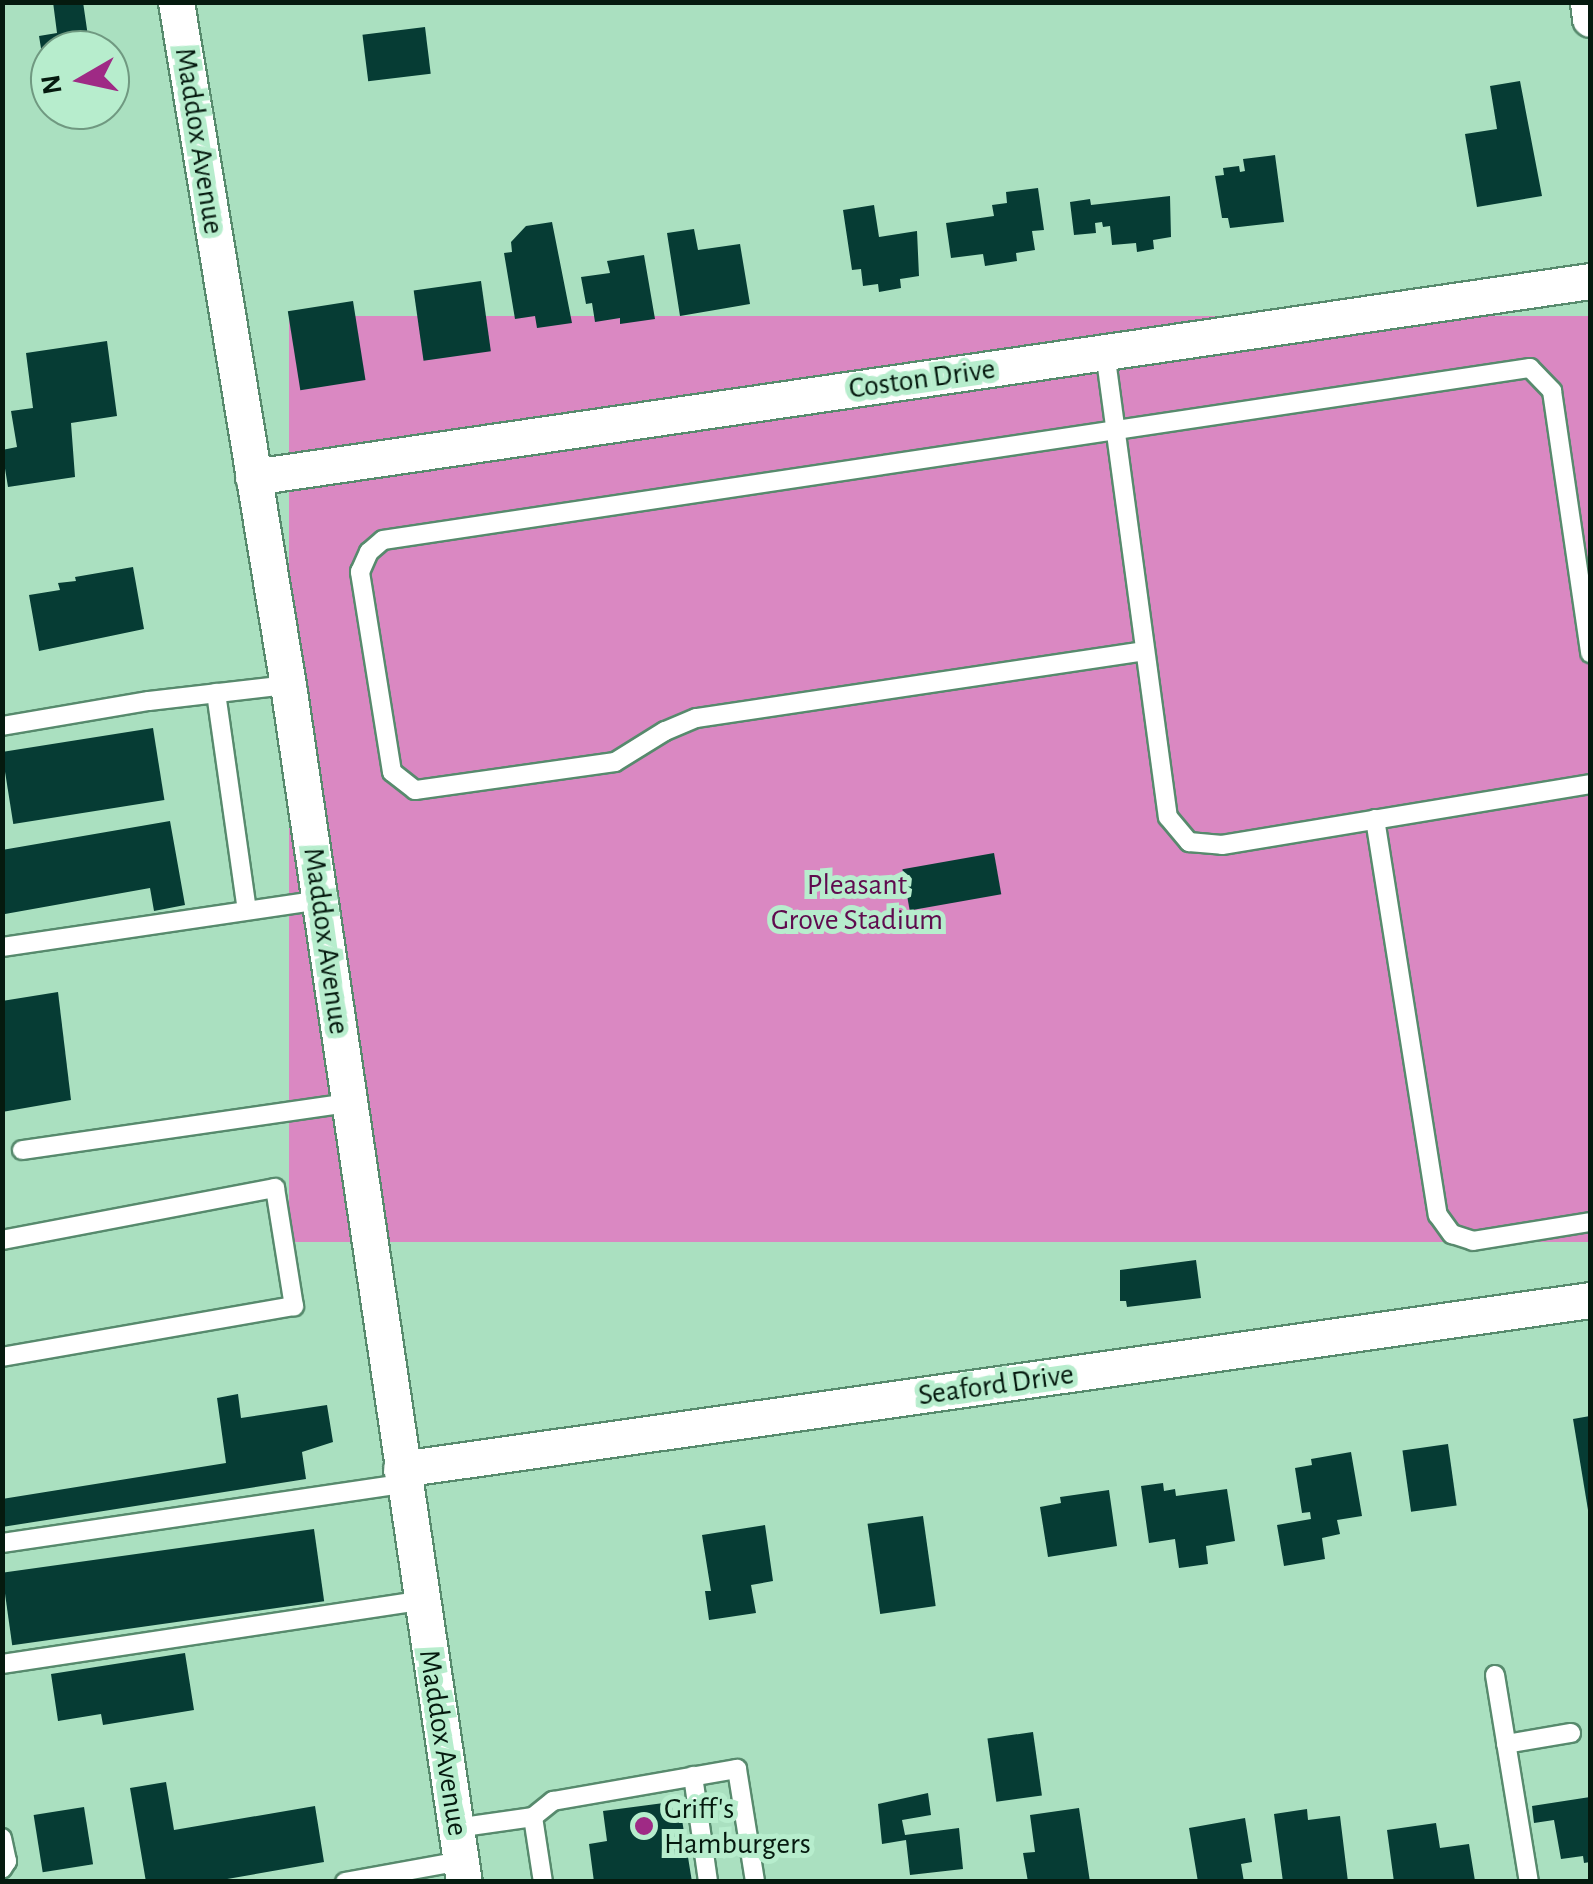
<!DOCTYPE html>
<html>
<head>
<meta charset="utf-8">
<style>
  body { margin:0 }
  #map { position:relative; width:1593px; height:1884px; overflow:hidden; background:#aae0c0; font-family:"Alegreya Sans",sans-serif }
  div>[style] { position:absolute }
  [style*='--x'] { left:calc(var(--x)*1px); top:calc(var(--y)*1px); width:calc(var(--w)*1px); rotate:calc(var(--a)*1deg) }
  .green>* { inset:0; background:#da88c2; transform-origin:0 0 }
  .building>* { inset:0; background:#063c34; transform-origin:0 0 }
  .roads { filter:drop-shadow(2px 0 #578a6d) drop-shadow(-2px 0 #578a6d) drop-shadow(0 2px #578a6d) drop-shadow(0 -2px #578a6d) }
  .service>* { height:18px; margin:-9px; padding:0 9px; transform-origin:9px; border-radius:9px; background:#fff }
  .minor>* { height:35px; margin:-17.5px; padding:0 17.5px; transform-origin:17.5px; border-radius:17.5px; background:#fff }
  .dots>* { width:28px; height:28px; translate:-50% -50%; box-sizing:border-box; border:5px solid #b7edcd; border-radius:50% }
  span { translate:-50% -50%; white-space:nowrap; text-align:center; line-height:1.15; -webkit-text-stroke:10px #b7edcd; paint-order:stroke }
  .street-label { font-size:30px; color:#051a0f }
  .park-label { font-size:30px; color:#5f0b4e }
  .poi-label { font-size:30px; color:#051a0f }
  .left { translate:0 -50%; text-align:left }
  .frame { position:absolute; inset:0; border:5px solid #051a0f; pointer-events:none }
  .north { position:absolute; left:30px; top:30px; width:100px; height:100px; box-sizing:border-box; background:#b7edcd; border:2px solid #709981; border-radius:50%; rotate:261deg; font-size:28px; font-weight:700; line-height:40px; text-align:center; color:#051a0f }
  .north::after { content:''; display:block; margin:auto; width:35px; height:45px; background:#9f2a85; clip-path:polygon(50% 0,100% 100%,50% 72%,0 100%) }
</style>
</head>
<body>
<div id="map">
  <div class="green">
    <div style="left:1589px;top:316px;width:926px;height:1300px;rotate:90deg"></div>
  </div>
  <div class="building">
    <div style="clip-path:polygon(53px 2px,83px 2px,90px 50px,50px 50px,50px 78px,46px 79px,39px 36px,57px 33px)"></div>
    <div style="left:425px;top:27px;width:47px;height:63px;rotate:83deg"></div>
    <div style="clip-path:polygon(1520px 81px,1542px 196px,1477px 207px,1465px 134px,1497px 129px,1490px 86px)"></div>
    <div style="clip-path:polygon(1275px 155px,1284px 222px,1230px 228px,1228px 218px,1222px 218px,1215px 176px,1224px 175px,1223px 168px,1239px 166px,1240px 172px,1245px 171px,1243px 159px)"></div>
    <div style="clip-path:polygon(1038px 188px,1044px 230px,1032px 231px,1035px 250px,1016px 253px,1017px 261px,985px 266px,983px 254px,951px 258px,946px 223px,994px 216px,992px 205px,1007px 203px,1006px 192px)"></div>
    <div style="clip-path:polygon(1170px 196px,1171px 237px,1153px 240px,1154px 249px,1137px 252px,1136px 243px,1112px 245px,1110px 226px,1103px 227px,1102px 222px,1095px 223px,1096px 233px,1074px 235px,1070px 202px,1090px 199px,1091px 205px)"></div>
    <div style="clip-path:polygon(874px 205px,879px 237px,917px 231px,919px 276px,900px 279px,901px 288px,879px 292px,878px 284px,863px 286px,861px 269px,852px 270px,843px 210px)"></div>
    <div style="clip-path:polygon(552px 222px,572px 323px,537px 328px,535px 316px,515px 319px,504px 253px,512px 252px,511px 242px,526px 226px)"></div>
    <div style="clip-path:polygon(694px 229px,698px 250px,740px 244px,750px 304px,680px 316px,667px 233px)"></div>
    <div style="clip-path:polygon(644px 255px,655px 319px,620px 324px,620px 318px,595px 322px,592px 303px,586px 304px,581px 277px,610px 273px,607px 261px)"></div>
    <div style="left:481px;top:281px;width:71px;height:68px;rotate:82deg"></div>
    <div style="left:353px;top:301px;width:80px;height:66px;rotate:81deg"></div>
    <div style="clip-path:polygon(107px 341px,117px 416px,71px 423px,75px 477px,8px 487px,2px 450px,17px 447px,11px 411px,33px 408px,26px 353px)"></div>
    <div style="clip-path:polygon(133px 567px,144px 629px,39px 651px,29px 595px,60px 590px,58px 583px,76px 581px,75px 577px)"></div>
    <div style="left:153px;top:728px;width:73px;height:153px;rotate:81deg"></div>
    <div style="clip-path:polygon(170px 821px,185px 905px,154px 911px,150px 888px,5px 914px,2px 850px)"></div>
    <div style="left:994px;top:853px;width:42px;height:93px;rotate:80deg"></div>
    <div style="clip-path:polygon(58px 992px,71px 1100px,2px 1112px,2px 1001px)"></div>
    <div style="clip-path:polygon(1196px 1260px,1201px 1298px,1127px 1307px,1126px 1301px,1120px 1301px,1120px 1270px)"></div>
    <div style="clip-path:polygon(238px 1394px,241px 1418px,327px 1405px,333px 1442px,302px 1452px,306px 1479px,2px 1527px,2px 1499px,226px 1463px,217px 1398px)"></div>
    <div style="clip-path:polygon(1590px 1416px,1590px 1510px,1588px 1510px,1573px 1419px)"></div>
    <div style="left:1448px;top:1444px;width:62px;height:46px;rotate:82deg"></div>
    <div style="clip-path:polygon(1351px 1452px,1362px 1516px,1337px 1520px,1340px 1534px,1322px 1538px,1325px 1559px,1284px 1566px,1277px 1525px,1311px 1519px,1310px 1512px,1302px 1513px,1295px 1468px,1312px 1465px,1311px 1459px)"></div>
    <div style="clip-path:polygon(1163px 1483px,1164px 1491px,1175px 1489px,1176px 1496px,1227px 1489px,1235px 1541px,1206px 1546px,1208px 1564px,1179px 1568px,1175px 1539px,1149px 1543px,1141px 1486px)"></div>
    <div style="clip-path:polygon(1109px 1490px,1117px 1546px,1048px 1557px,1040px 1507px,1061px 1503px,1060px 1497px)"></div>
    <div style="left:923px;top:1516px;width:91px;height:56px;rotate:82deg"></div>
    <div style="clip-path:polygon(765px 1525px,773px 1581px,751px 1585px,756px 1613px,709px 1620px,705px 1591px,711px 1591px,702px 1535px)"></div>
    <div style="left:314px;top:1529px;width:73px;height:315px;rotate:82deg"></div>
    <div style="clip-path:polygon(185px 1653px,194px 1710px,103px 1725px,101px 1714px,58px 1721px,51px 1674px)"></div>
    <div style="left:1033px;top:1732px;width:64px;height:46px;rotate:82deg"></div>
    <div style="clip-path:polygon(166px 1782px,174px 1830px,315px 1806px,324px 1862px,210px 1882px,146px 1882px,130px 1788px)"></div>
    <div style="clip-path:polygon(928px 1793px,931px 1815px,902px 1820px,905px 1835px,959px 1828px,963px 1869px,910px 1875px,906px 1840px,882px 1844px,878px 1804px)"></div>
    <div style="clip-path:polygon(1590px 1797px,1590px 1862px,1584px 1863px,1583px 1856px,1561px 1859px,1554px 1820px,1534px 1823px,1532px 1806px)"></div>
    <div style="clip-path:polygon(679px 1801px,692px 1882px,594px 1882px,589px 1844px,607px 1841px,603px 1811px)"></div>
    <div style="left:84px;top:1807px;width:58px;height:51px;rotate:81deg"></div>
    <div style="clip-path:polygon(1079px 1808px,1090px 1882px,1028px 1882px,1023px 1853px,1035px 1852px,1030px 1815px)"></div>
    <div style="clip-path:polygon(1307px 1809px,1308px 1820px,1340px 1816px,1348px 1882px,1283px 1882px,1274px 1814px)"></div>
    <div style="clip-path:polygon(1245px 1818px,1252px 1862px,1241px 1864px,1244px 1882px,1198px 1882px,1189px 1828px)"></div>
    <div style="clip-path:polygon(1436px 1823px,1440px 1848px,1469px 1844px,1475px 1881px,1394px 1882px,1387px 1830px)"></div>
  </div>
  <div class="roads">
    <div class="service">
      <div style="--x:1105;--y:352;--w:469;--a:82.3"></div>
      <div style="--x:1168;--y:817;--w:33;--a:50"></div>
      <div style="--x:1189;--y:842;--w:33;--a:5"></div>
      <div style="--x:1222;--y:845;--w:373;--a:-9.4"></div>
      <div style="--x:1145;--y:651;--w:454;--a:171.5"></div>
      <div style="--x:696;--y:718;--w:34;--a:157"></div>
      <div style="--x:665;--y:731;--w:59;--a:148.2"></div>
      <div style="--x:615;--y:762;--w:202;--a:172"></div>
      <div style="--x:415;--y:790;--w:29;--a:-142"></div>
      <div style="--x:392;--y:772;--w:203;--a:-99.1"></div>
      <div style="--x:360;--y:572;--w:22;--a:-66"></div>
      <div style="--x:369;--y:552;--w:18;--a:-41"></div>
      <div style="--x:383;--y:540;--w:1160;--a:-8.53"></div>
      <div style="--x:1530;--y:368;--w:32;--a:46"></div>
      <div style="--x:1552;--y:391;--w:265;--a:81.7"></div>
      <div style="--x:216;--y:693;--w:219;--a:81.9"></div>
      <div style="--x:2;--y:726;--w:149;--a:-9.7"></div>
      <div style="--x:149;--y:701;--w:140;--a:-6.6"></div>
      <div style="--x:1375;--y:819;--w:401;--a:81"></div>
      <div style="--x:1438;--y:1215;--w:24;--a:54"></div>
      <div style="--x:1452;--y:1234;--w:22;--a:18"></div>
      <div style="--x:1473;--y:1241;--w:119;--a:-9.2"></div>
      <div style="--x:2;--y:947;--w:321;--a:-8.4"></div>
      <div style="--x:22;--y:1150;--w:330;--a:-8.2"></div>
      <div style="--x:2;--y:1240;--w:278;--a:-10.8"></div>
      <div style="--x:275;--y:1188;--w:120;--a:80.9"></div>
      <div style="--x:294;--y:1306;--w:296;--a:170.1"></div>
      <div style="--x:2;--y:1543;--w:405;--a:-8.4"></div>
      <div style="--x:2;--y:1664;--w:424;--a:-8.6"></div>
      <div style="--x:1495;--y:1675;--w:210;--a:80.7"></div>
      <div style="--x:1506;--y:1744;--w:66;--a:-9.6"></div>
      <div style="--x:693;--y:1776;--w:107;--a:81.9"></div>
      <div style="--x:533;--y:1817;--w:26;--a:-39"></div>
      <div style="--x:553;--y:1801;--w:187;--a:-9.9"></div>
      <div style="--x:737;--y:1769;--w:114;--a:80.9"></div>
      <div style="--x:456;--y:1828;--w:78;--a:-8.1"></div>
      <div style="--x:533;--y:1817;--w:66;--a:81.3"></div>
      <div style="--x:2;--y:1838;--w:24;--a:78"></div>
      <div style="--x:7;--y:1861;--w:9;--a:122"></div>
      <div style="--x:345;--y:1882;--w:118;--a:-10.3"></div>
    </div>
    <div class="minor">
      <div style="--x:176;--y:2;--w:692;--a:80.69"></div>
      <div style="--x:288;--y:685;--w:1210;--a:81.64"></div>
      <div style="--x:1588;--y:2;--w:17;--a:83"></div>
      <div style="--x:253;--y:477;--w:1351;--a:-8.34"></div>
      <div style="--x:401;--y:1469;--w:1201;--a:-8.09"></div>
    </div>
  </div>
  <div class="dots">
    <div style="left:644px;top:1826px;background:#9f2a85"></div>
  </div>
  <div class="street-label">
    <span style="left:199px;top:141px;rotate:81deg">Maddox Avenue</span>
    <span style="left:922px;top:379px;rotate:-8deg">Coston Drive</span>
    <span style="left:326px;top:941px;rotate:82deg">Maddox Avenue</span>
    <span style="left:996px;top:1385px;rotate:-8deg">Seaford Drive</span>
    <span style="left:443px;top:1743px;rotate:81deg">Maddox Avenue</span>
  </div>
  <div class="park-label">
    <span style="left:857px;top:902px">Pleasant<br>Grove Stadium</span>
  </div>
  <div class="poi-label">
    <span class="left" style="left:664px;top:1826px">Griff's<br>Hamburgers</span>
  </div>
  <div class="frame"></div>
  <div class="north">N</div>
</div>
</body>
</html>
